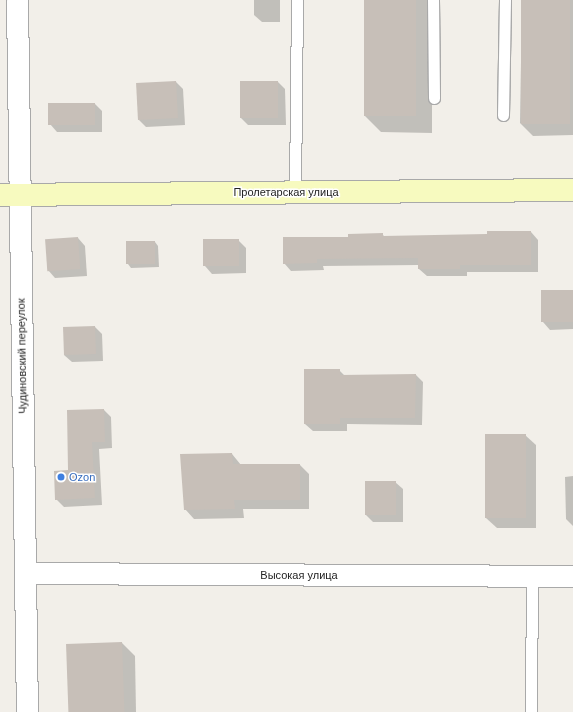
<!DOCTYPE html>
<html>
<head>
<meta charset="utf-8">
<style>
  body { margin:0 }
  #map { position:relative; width:573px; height:712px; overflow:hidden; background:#f2efe9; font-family:Helvetica,sans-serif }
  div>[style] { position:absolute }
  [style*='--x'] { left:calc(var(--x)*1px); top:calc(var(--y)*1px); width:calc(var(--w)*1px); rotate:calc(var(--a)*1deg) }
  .shadow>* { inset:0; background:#0003 }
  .building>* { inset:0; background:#c7bfb8; transform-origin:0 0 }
  .roads { filter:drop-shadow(1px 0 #a9a9a9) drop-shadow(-1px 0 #a9a9a9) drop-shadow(0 1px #a9a9a9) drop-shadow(0 -1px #a9a9a9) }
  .lane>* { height:11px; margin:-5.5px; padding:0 5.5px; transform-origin:5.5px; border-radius:5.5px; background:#fff }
  .street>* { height:21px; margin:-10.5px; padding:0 10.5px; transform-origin:10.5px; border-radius:10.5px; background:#fff }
  .secondary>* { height:22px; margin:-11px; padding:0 11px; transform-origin:11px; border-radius:11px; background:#f7fabf }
  .dots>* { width:11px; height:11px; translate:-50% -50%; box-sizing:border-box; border:2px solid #fff; border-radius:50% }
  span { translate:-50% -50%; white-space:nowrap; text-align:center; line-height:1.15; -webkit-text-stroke:3px #fff; paint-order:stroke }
  .street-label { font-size:11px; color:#222 }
  .shop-label { font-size:11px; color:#366cbe }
  .left { translate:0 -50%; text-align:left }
</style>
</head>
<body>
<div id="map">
  <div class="shadow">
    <div style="clip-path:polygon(254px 0,280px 0,280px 22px,262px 22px,254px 15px)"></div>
    <div style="clip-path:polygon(365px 0,432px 0,432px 133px,381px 132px,365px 116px)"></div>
    <div style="clip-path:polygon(522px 0,573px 0,573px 135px,533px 136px,520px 123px)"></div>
    <div style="clip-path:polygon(176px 82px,183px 89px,185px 125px,146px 127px,139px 120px)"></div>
    <div style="clip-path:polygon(241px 82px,278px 82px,285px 89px,286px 125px,248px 125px,241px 118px)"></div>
    <div style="clip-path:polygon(95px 104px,102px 111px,102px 132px,57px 132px,50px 124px)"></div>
    <div style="clip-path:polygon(531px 232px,538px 240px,538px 272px,467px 272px,467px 276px,427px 276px,419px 269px,419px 265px,323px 266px,324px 270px,291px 271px,284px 263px,349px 238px,382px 234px,385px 237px,488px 235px)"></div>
    <div style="clip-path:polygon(78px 238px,85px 246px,87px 276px,55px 278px,48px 270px)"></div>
    <div style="clip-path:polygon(238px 240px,246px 248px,246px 273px,212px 274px,205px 266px)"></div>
    <div style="clip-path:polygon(155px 242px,158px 246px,159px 267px,131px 268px,128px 264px)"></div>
    <div style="clip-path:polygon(573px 291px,573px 329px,550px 330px,543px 322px)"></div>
    <div style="clip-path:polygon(95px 327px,102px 334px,103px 361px,72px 362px,64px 355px)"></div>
    <div style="clip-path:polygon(339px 370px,345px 376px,416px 375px,423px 382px,422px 425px,347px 424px,347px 431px,313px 431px,305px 424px)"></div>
    <div style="clip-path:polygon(104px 410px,111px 417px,112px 448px,99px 449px,102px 505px,64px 507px,56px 499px)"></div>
    <div style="clip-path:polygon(525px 435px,536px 445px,536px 528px,497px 528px,486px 518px)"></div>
    <div style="clip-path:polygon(232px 454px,241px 465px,300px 465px,309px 474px,309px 509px,243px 509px,244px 518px,194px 519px,185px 509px)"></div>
    <div style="clip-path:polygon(573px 476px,573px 526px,566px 519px,565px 477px)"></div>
    <div style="clip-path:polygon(395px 482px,403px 489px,403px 522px,373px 522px,366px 515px)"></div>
    <div style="clip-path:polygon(122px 643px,135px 656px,136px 712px,69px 712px)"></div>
  </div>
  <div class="building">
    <div style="left:364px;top:0;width:52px;height:116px"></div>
    <div style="left:521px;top:0;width:49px;height:124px"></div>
    <div style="left:176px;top:81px;width:37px;height:40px;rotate:87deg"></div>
    <div style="left:240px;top:81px;width:38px;height:37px"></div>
    <div style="left:95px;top:103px;width:22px;height:47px;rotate:90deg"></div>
    <div style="clip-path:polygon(487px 231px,531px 231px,531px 265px,460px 265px,460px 269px,418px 269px,418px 258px,317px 259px,317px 263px,283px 264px,283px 237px,348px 237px,348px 234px,383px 233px,383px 236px,487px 234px)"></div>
    <div style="left:78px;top:237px;width:32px;height:33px;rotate:86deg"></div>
    <div style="left:239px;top:239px;width:27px;height:36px;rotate:90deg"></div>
    <div style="left:155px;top:241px;width:23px;height:29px;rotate:90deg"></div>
    <div style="left:573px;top:290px;width:32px;height:32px;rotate:90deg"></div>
    <div style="left:95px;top:326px;width:28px;height:32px;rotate:88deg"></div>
    <div style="clip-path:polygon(304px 369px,340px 369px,340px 375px,416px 374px,415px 418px,340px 418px,340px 424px,304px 424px)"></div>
    <div style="clip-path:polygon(104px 409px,105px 442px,92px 442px,95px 498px,55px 500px,54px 471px,68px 470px,67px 410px)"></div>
    <div style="left:485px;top:434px;width:41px;height:84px"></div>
    <div style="clip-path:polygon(232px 453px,233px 464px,300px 464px,300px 500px,234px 500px,235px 509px,184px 510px,180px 454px)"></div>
    <div style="left:365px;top:481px;width:31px;height:34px"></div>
    <div style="left:122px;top:642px;width:70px;height:56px;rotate:88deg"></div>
  </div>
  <div class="roads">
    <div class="lane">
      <div style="--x:433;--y:0;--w:98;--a:89.4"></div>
      <div style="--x:503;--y:115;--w:115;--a:-89"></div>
      <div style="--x:295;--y:192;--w:192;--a:-89.4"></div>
      <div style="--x:531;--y:712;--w:136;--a:-89.6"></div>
    </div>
    <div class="street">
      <div style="--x:17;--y:0;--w:712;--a:89.2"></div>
      <div style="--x:25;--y:573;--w:548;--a:0.31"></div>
    </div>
    <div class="secondary">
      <div style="--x:0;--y:195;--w:573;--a:-0.5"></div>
    </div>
  </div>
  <div class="dots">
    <div style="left:61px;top:477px;background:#3f7fe0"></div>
  </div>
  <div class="street-label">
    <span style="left:286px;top:192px">Пролетарская улица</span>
    <span style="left:22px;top:356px;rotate:-91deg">Чудиновский переулок</span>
    <span style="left:299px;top:575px">Высокая улица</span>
  </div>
  <div class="shop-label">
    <span class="left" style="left:69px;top:477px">Ozon</span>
  </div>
</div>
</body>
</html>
